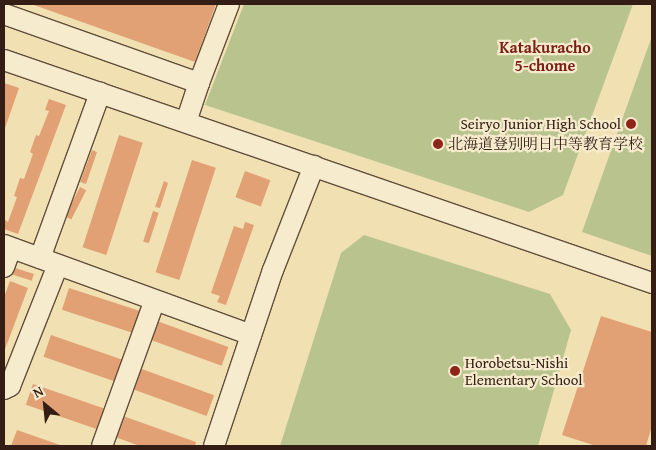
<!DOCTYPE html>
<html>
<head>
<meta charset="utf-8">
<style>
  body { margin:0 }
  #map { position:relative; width:656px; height:450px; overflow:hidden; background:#f1e1b2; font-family:"Gentium Book Plus","Noto Serif JP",serif }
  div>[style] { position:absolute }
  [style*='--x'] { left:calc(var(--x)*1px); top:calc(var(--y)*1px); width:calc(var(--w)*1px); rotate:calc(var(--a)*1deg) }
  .green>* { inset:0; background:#b8c38e }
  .building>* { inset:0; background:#e1a175; transform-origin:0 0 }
  .roads { filter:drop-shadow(1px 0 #624e3c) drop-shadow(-1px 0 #624e3c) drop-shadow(0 1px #624e3c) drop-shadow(0 -1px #624e3c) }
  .minor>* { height:20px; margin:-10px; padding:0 10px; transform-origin:10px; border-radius:10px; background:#f6eccd }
  .dots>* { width:14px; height:14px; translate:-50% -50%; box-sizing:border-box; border:2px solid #f6eccd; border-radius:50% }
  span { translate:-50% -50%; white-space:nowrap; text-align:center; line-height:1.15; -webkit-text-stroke:4.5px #f6eccd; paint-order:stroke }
  .poi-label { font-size:15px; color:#331d14 }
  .right { translate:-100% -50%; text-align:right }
  .left { translate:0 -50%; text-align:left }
  .neighbourhood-label { font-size:16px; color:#7a1f14; font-weight:700 }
  .frame { position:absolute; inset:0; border:5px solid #331d14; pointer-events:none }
  .north { position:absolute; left:20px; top:380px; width:50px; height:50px; -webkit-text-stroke:4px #f6eccd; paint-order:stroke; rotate:332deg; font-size:14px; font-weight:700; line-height:20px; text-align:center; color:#331d14 }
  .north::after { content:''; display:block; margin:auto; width:18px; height:22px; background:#331d14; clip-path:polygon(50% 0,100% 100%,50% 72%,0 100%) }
</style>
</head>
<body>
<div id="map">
  <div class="green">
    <div style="clip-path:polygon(244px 4px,633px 4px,563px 195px,529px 212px,205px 105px)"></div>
    <div style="clip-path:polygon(652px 36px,652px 256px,582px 232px)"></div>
    <div style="clip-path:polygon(364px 235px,550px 294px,571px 330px,538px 446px,280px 446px,341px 253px)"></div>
  </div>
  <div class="building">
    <div style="clip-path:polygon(31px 4px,216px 4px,195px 62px)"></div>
    <div style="clip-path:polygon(4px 83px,19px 88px,4px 131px)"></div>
    <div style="clip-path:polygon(49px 99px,66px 105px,18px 234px,4px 229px,4px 223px,5px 220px,8px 222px,17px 197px,14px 196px,20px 178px,24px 179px,33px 154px,30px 152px,36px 135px,39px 136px,49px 111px,45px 110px)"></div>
    <div style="left:119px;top:135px;width:25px;height:118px;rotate:18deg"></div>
    <div style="clip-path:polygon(92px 150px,97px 152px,86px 184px,80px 182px)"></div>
    <div style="left:192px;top:160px;width:25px;height:118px;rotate:18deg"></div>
    <div style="left:245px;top:171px;width:27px;height:28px;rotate:20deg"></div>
    <div style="clip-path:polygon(164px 181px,168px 183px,160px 208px,155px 207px)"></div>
    <div style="left:80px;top:187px;width:7px;height:33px;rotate:27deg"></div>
    <div style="left:153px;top:211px;width:6px;height:32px;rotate:18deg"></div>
    <div style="clip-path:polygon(245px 222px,254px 225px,226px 305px,217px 302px,220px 296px,211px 293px,234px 226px,243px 229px)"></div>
    <div style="left:12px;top:267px;width:23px;height:7px;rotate:18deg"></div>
    <div style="clip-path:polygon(10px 281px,28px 288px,4px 352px,4px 297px)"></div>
    <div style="left:69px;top:288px;width:78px;height:23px;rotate:18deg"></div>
    <div style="clip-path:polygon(601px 316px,652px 332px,652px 426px,646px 446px,596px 446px,562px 435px)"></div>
    <div style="left:157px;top:321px;width:76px;height:20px;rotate:20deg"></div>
    <div style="left:51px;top:335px;width:78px;height:23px;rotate:19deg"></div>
    <div style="left:139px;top:368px;width:80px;height:22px;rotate:20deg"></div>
    <div style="left:33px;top:384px;width:80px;height:22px;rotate:19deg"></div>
    <div style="clip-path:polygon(123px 416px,196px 442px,195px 446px,140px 446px,115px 437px)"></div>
    <div style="clip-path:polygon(17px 430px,63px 446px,11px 446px)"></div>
  </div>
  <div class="roads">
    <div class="minor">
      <div style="--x:4;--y:14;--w:207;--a:19.5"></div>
      <div style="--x:199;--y:83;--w:41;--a:108.4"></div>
      <div style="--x:4;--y:60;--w:685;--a:18.99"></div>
      <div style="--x:199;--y:83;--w:85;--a:-69.2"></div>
      <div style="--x:4;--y:245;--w:263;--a:20"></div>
      <div style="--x:40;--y:258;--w:176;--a:-70"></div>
      <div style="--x:4;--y:267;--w:20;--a:-70"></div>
      <div style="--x:4;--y:389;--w:7;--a:-27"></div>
      <div style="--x:10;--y:386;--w:130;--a:-68.4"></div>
      <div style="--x:102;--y:446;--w:153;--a:-70.1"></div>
      <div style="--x:214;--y:446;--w:186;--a:-71.5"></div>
      <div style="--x:273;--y:270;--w:112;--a:-68.5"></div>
    </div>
  </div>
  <div class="dots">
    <div style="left:631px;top:124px;background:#8f2418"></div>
    <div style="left:438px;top:144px;background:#8f2418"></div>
    <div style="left:455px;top:371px;background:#8f2418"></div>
  </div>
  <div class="poi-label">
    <span class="right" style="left:621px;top:124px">Seiryo Junior High School</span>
    <span class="left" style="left:448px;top:144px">北海道登別明日中等教育学校</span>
    <span class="left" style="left:465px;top:371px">Horobetsu-Nishi<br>Elementary School</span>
  </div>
  <div class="neighbourhood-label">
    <span style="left:545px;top:56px">Katakuracho<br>5-chome</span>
  </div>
  <div class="frame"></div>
  <div class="north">N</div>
</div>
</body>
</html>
